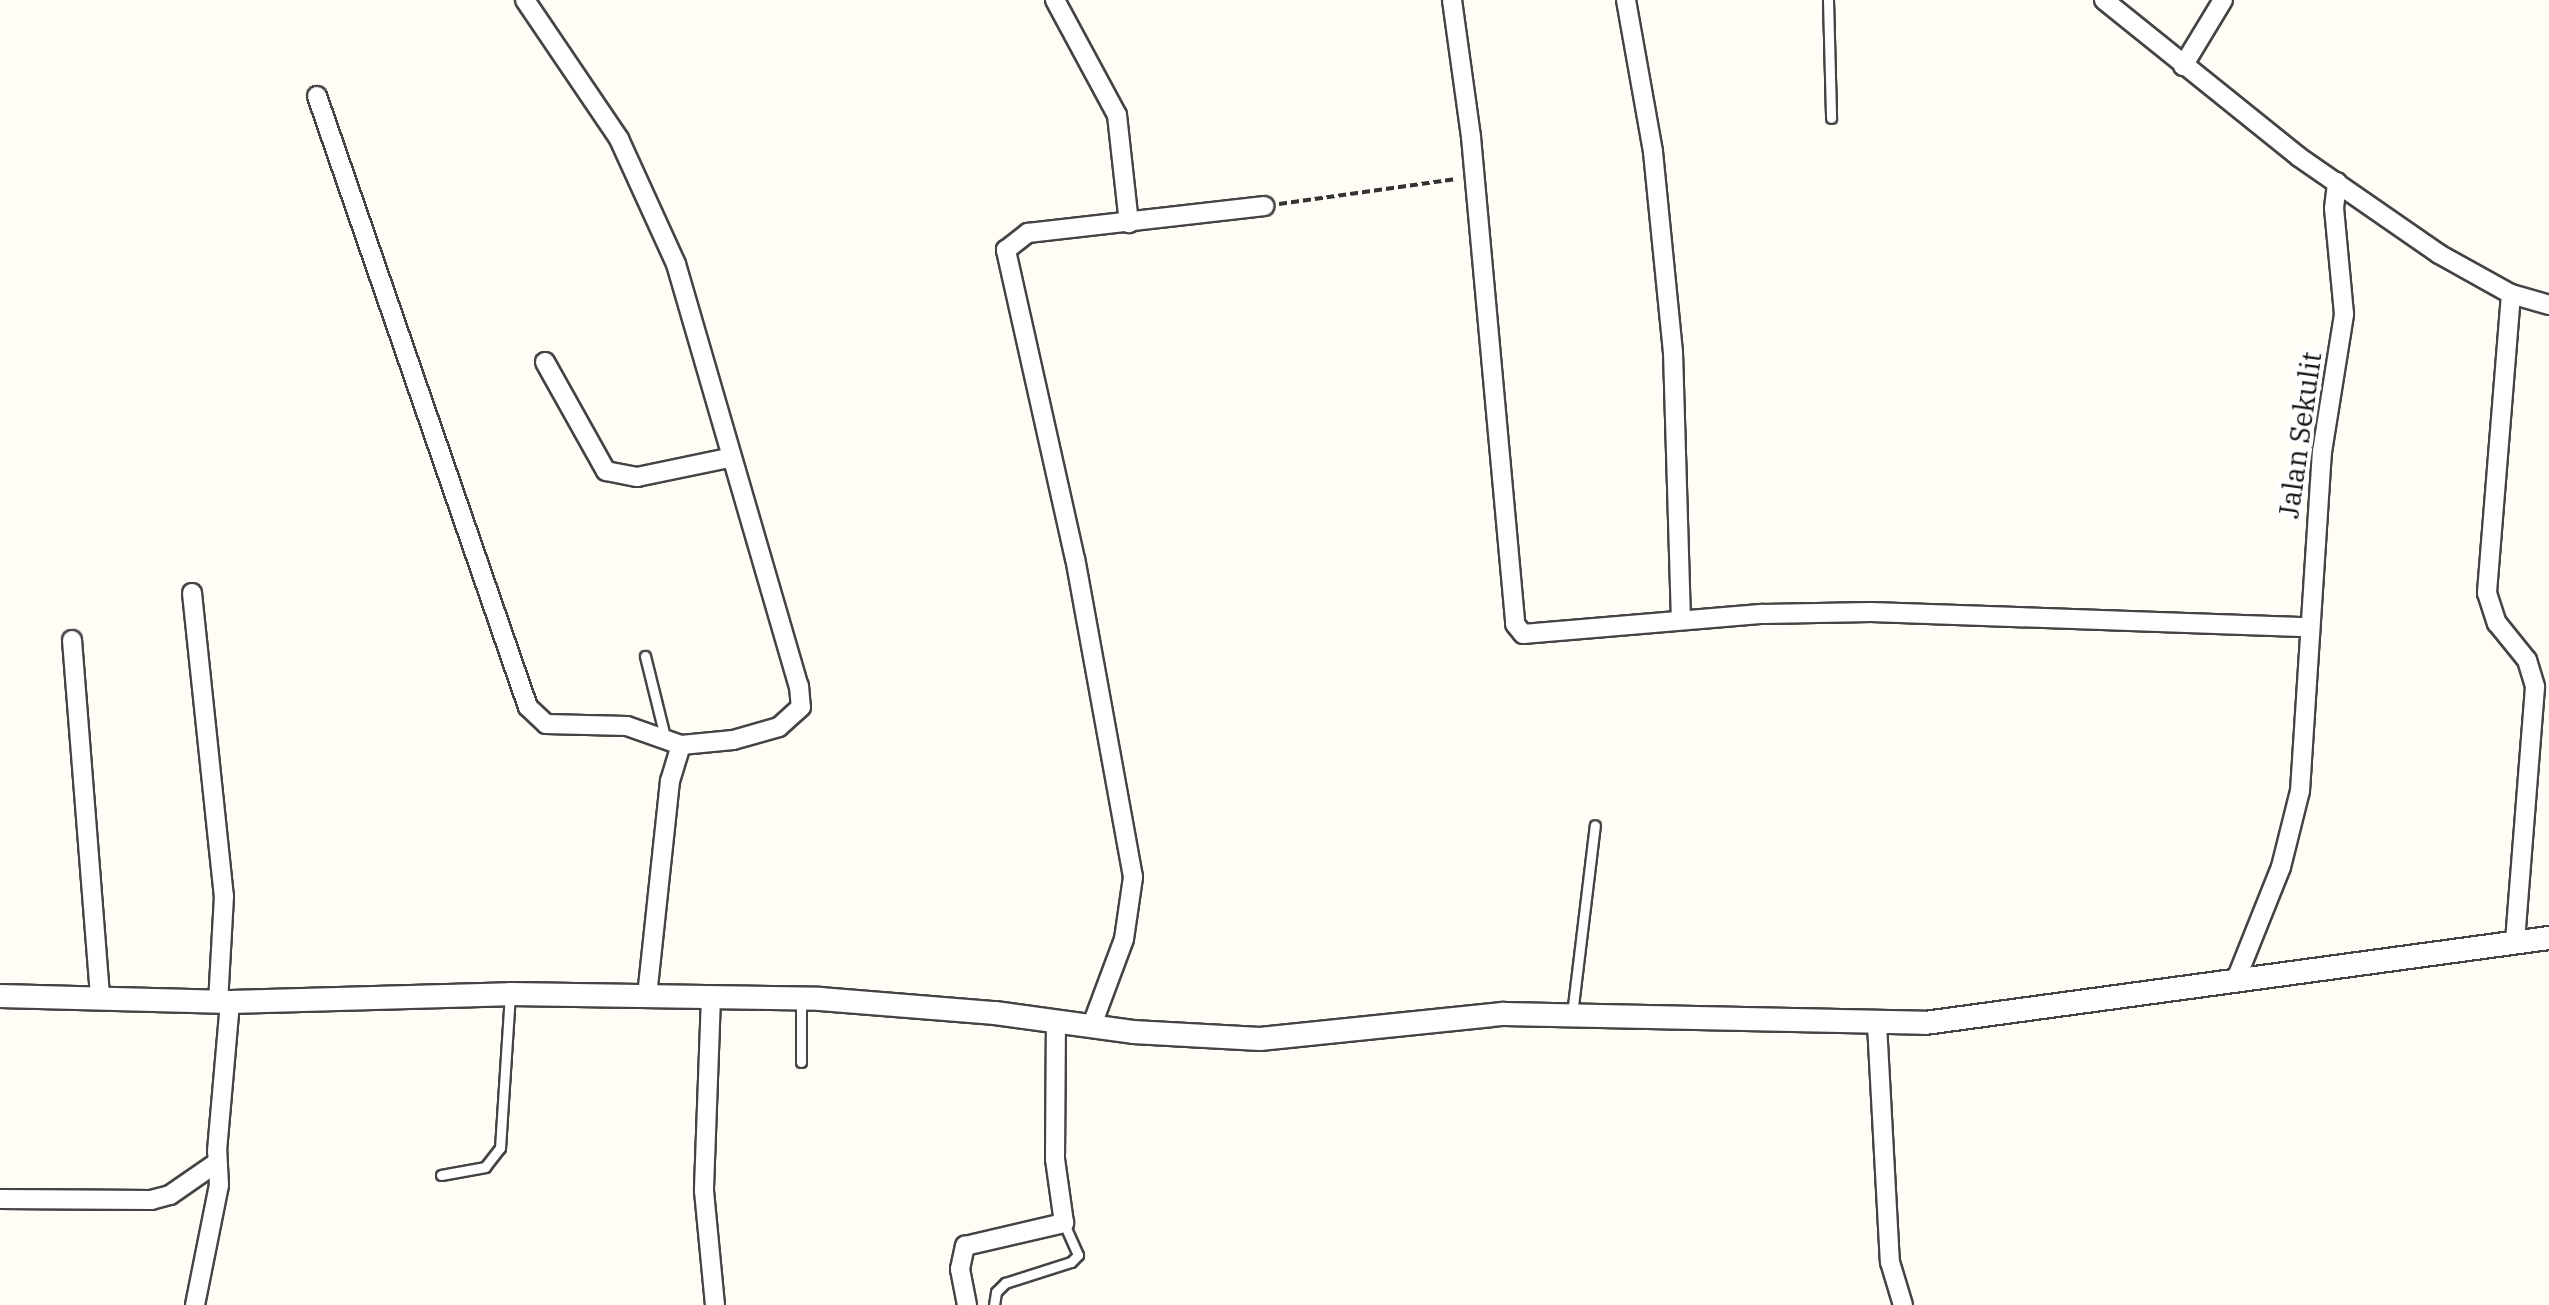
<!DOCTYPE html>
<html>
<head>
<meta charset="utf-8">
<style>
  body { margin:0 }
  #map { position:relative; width:2549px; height:1305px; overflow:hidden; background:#fffdf5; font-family:"IBM Plex Serif",serif }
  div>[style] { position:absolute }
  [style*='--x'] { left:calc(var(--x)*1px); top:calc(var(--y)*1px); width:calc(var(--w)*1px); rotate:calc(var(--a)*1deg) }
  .path>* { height:4px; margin-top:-2px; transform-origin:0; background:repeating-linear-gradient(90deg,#333 0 8px,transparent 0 12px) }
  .roads { filter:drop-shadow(2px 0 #444) drop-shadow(-2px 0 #444) drop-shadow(0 2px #444) drop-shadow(0 -2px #444) }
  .service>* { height:9px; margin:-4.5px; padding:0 4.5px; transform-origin:4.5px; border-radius:4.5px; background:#fff }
  .minor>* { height:18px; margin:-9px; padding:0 9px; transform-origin:9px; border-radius:9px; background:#fff }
  .tertiary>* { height:22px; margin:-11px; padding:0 11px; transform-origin:11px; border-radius:11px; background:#fff }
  span { translate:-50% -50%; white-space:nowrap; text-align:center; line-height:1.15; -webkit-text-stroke:8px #fff; paint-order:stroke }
  .street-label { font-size:28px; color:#111 }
</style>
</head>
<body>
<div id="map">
  <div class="path">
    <div style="--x:1279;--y:204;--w:179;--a:-8"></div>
  </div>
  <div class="roads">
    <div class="service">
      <div style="--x:1828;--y:0;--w:118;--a:88.5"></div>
      <div style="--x:645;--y:656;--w:83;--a:76.1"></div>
      <div style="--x:1572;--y:1014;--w:190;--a:-83.1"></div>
      <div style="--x:801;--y:1062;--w:63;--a:-90"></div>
      <div style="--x:441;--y:1175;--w:45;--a:-10.3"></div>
      <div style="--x:485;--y:1167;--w:24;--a:-52"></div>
      <div style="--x:500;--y:1148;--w:154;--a:-86.3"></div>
      <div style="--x:994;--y:1305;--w:13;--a:-81"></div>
      <div style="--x:996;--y:1292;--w:13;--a:-45"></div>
      <div style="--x:1005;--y:1283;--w:69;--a:-17.7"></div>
      <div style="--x:1071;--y:1262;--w:10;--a:-45"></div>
      <div style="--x:1078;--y:1255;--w:35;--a:-114"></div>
    </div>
    <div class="minor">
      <div style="--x:525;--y:0;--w:168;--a:55.9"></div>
      <div style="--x:619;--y:139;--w:137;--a:65.5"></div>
      <div style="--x:676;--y:264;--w:440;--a:73.8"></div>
      <div style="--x:799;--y:686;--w:21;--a:85"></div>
      <div style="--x:801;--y:707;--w:30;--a:138"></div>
      <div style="--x:779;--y:727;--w:48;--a:164.2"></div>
      <div style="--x:733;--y:740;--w:52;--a:174.5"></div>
      <div style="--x:681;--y:745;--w:38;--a:107"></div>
      <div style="--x:670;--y:781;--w:217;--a:96.1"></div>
      <div style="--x:1055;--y:0;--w:131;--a:61.7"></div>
      <div style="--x:1117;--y:115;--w:109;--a:83.7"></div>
      <div style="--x:1452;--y:0;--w:138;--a:82.1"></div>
      <div style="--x:1471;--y:137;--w:489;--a:84.8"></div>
      <div style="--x:1515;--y:624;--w:13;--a:51"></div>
      <div style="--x:1523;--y:634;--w:241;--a:-4.8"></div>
      <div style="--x:1763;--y:614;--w:108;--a:-1.1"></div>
      <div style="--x:1871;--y:612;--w:437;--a:2"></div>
      <div style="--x:1626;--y:0;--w:154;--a:79.9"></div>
      <div style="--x:1653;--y:152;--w:201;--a:84.3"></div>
      <div style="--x:1673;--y:352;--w:268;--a:88.3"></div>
      <div style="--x:2104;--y:0;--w:250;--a:38.8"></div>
      <div style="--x:2299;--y:157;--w:170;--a:34.7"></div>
      <div style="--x:2439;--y:254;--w:82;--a:29.1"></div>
      <div style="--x:2511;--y:294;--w:40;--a:16"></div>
      <div style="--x:2183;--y:66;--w:77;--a:-58.8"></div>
      <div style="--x:317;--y:96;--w:646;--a:70.95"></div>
      <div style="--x:528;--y:707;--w:25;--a:43"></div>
      <div style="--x:546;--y:724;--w:81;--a:1.4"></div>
      <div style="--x:627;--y:726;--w:57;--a:19.4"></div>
      <div style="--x:2511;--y:294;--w:300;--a:94.6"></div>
      <div style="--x:2487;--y:593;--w:32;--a:72"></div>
      <div style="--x:2497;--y:623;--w:48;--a:51"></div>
      <div style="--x:2527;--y:660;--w:28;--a:73"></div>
      <div style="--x:2535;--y:687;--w:257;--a:94.5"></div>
      <div style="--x:545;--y:362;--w:125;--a:60.8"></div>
      <div style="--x:606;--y:471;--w:32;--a:11"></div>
      <div style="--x:637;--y:477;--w:94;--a:-11.7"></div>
      <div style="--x:192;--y:593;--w:305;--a:84"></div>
      <div style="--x:224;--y:896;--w:106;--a:93.2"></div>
      <div style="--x:72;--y:640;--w:360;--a:85.5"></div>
      <div style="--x:2235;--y:982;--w:124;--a:-68.2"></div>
      <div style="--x:2281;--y:867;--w:78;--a:-76"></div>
      <div style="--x:2300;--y:791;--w:340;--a:-86.3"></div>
      <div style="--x:2322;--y:452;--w:140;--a:-80.9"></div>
      <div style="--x:2344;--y:314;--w:106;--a:-95.4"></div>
      <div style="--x:2334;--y:208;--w:26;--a:-83"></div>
      <div style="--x:711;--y:997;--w:194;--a:92.1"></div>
      <div style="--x:704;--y:1191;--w:115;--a:84.5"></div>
      <div style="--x:1877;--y:1024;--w:238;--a:86.9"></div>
      <div style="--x:1890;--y:1262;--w:45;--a:73.2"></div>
      <div style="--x:1092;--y:1025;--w:92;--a:-69.6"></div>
      <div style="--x:1124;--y:939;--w:63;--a:-81.7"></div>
      <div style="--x:1133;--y:877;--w:323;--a:-100.3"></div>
      <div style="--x:1075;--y:559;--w:317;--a:-102.6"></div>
      <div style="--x:1006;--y:250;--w:28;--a:-38"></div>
      <div style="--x:1028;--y:233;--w:238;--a:-6.5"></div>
      <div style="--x:0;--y:1199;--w:151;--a:0.4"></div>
      <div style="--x:151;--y:1200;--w:20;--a:-15"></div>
      <div style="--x:170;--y:1195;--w:56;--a:-34.8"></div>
      <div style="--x:195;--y:1305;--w:122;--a:-78.7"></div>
      <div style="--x:219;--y:1185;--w:34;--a:-93"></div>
      <div style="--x:217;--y:1151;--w:150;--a:-85"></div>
      <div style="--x:967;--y:1305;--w:37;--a:-101"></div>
      <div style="--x:960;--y:1269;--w:24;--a:-78"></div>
      <div style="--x:965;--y:1246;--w:102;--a:-13.1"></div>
      <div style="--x:1064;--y:1223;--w:65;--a:-98"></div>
      <div style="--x:1055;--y:1159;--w:138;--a:-89.6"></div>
    </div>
    <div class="tertiary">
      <div style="--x:0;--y:996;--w:230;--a:1.5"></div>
      <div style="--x:230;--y:1002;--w:280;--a:-1.6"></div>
      <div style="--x:510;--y:994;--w:310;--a:0.9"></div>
      <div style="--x:820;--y:999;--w:176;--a:4.6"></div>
      <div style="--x:995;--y:1013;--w:139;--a:7.8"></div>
      <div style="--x:1133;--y:1032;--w:127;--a:3.2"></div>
      <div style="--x:1260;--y:1039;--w:245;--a:-5.9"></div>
      <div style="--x:1504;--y:1014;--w:421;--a:1.2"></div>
      <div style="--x:1925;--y:1023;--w:630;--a:-7.76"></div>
    </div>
  </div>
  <div class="street-label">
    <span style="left:2300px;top:435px;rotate:-82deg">Jalan Sekulit</span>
  </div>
</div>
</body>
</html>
